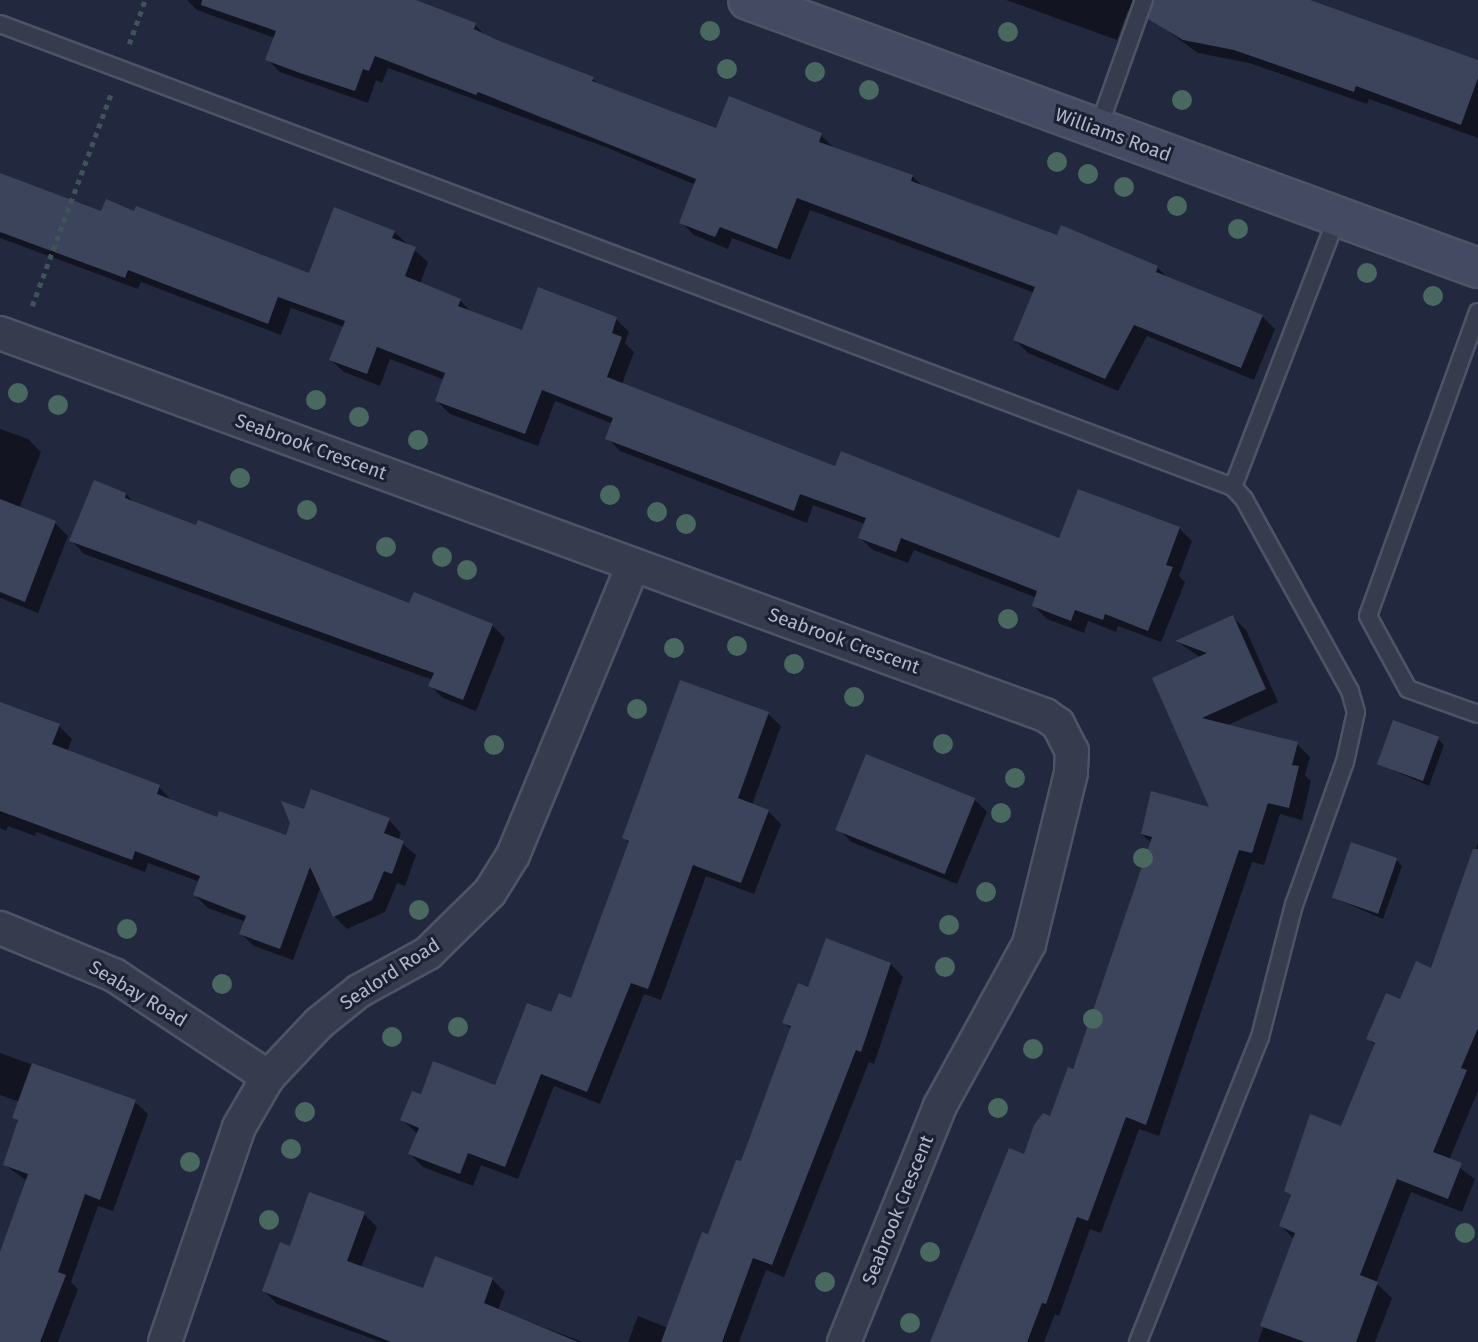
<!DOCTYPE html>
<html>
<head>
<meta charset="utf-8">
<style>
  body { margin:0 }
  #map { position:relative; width:1478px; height:1342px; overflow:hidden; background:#22293e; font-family:"Fira Sans",sans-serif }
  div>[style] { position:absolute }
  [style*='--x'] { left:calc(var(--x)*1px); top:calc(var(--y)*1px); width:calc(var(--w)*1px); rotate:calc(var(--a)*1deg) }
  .shadow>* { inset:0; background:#0007 }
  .building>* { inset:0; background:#3c445b; transform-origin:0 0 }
  .path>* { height:4.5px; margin-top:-2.25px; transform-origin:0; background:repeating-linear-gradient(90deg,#3f5359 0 5px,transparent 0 10px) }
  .roads { filter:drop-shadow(2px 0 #4e5466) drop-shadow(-2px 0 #4e5466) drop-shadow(0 2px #4e5466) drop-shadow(0 -2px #4e5466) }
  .lane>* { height:16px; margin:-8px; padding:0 8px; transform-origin:8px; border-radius:8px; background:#363c4e }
  .street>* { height:32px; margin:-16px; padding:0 16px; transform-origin:16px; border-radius:16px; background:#363c4e }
  .secondary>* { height:38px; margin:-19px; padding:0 19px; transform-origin:19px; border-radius:19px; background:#444a61 }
  .trees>* { width:20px; height:20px; margin:-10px; border-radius:50%; background:#486860 }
  span { translate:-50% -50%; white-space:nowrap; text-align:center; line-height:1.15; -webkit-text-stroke:6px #1b2133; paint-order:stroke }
  .street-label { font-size:19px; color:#b2b7c9 }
</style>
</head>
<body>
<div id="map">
  <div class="shadow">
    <div style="clip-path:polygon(187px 0,413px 0,475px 25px,486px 36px,593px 79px,600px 86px,717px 131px,821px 135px,834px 148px,912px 176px,924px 187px,1058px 237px,1157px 267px,1170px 280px,1262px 316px,1275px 329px,1254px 380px,1147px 336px,1118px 391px,1028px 353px,1015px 340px,1035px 293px,810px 210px,790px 260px,732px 238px,728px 249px,694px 235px,681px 222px,696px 185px,608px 148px,388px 68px,382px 83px,376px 80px,368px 103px,280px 72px,267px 59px,275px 38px,197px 10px)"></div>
    <div style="clip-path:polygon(1006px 0,1306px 0,1478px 64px,1478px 138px,1369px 99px,1367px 104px,1249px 63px,1198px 53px,1150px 18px,1154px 5px,1144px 20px,1128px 10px,1117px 40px)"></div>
    <div style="clip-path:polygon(0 175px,102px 213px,310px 275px,394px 232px,428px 262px,420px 284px,460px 300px,472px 313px,522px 333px,616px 319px,629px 332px,625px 343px,634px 352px,622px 384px,836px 469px,1060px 540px,1179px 528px,1192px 541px,1179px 576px,1185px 582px,1161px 642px,1118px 626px,1116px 632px,1088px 621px,1084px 633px,1047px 619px,1034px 606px,1037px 598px,914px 550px,908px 563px,873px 550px,860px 538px,865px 524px,813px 505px,807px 523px,620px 451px,607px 438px,613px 424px,555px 401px,538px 446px,450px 414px,437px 401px,445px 380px,390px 359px,380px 386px,344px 372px,331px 360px,344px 327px,291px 308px,281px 335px,141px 282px,138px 289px,0 238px)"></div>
    <div style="clip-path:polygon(0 429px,28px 439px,41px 452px,19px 509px,55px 523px,68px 536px,38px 613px,0 598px)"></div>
    <div style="clip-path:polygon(126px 494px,135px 504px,410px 605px,492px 625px,505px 638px,476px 711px,443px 698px,430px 685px,433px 680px,84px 554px,72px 541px)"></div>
    <div style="clip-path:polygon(1233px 617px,1246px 630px,1278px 702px,1226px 726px,1297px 744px,1310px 757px,1305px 775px,1311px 781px,1302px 820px,1280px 814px,1264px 865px,1252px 862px,1159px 1136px,1139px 1129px,1101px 1233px,1090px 1229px,1059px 1316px,1055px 1314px,1044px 1342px,932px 1342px,1026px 1156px,1051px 1118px,1100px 1005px,1152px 844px,1142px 834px,1212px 809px,1154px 678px,1201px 658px,1178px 642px)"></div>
    <div style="clip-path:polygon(0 704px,59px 726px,72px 739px,67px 752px,159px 787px,172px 801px,218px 819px,287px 838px,305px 812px,389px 820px,401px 833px,398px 840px,416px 855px,405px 886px,397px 883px,385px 912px,347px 929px,334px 916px,321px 886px,293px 960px,254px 946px,241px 934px,246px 922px,208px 908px,195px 895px,200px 882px,148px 863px,145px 872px,36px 832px,35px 836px,8px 826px,6px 831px,0 828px)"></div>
    <div style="clip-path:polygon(768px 714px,781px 726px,752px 805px,768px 811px,781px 824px,754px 894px,706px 876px,661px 1000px,644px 994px,600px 1104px,554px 1086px,518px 1179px,481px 1165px,473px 1186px,423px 1167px,410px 1154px,418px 1134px,402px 1120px,422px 1096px,496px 1087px,552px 1014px,572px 1000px,630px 844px,624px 838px)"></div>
    <div style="clip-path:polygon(1438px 739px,1444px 745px,1429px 786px,1379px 764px)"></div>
    <div style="clip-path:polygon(974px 799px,987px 812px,957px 884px,851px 842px,839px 829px)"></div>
    <div style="clip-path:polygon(1478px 843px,1478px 1091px,1449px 1160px,1475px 1179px,1462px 1212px,1411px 1192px,1376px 1283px,1392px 1298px,1375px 1342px,1258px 1342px,1294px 1239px,1281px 1226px,1292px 1197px,1286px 1191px,1342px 1128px,1376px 1046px,1368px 1039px,1432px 970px)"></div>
    <div style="clip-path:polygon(1396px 860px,1402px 866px,1383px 919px,1334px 898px)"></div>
    <div style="clip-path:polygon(891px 964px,903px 977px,874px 1064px,869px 1062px,784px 1277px,766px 1270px,739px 1342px,628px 1342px,638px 1316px,668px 1328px,742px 1164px,792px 1030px,784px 1022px,809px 990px)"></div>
    <div style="clip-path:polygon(0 1053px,135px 1102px,148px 1114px,113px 1211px,98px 1206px,71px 1282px,78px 1289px,58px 1342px,0 1342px,0 1258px,27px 1181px,5px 1165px,19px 1123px,14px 1117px,20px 1102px,0 1095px)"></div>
    <div style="clip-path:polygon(364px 1214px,377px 1227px,361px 1268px,424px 1291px,492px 1279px,505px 1292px,498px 1310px,583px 1342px,381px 1342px,277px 1304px,264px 1291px,291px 1248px)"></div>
  </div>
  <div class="building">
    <div style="clip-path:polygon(202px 0,416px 0,476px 23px,474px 29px,497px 40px,594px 77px,592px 81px,716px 128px,729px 96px,822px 133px,819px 142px,913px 175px,911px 181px,1057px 235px,1061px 225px,1158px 266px,1156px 272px,1263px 315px,1241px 368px,1134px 325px,1105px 379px,1013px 340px,1035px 287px,797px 198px,777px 249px,720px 227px,715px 237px,679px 223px,696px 179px,478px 92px,476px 95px,375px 56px,369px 71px,363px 69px,355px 91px,300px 73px,265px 60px,276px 31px,201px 5px)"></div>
    <div style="clip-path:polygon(1154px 0,1310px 0,1478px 60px,1478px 78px,1461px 125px,1356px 86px,1354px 92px,1234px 50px,1183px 40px,1148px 19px)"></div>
    <div style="clip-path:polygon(0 173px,101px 211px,106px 199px,134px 211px,136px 206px,309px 273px,334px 207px,395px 231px,392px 238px,416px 247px,405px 276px,461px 299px,458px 306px,522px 330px,538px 287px,617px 317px,612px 333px,622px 337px,607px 377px,835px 466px,841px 451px,1059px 538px,1078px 489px,1180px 527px,1166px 565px,1173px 567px,1148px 631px,1105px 614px,1103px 620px,1075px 610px,1071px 621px,1032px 606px,1037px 591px,901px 538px,896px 552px,858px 538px,866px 518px,800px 494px,794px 511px,605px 439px,613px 418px,542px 390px,525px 434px,435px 401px,445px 373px,377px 347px,367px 374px,329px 360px,345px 321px,278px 297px,268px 324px,128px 270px,125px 278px,0 232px)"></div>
    <div style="clip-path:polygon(94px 480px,126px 493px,125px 498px,196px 525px,198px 520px,409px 603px,414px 592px,493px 624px,463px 700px,428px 686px,434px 673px,69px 541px)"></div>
    <div style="clip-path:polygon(0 499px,56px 521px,25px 602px,0 592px)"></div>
    <div style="clip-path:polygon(1233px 615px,1266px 689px,1202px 718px,1298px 742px,1292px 765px,1299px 766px,1289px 808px,1268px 803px,1252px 853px,1239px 850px,1146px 1125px,1126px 1117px,1088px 1221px,1077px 1217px,1046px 1304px,1042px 1303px,1027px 1342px,930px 1342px,1009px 1148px,1024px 1154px,1034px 1125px,1043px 1113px,1050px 1116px,1068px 1067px,1073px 1069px,1152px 837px,1141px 834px,1151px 791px,1209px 807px,1152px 678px,1207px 653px,1175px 641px)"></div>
    <div style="clip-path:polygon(680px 680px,769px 712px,738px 798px,769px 810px,741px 883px,693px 865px,648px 989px,631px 983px,587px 1092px,541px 1074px,505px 1167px,468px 1153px,460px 1174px,408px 1154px,419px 1128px,400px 1120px,412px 1091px,421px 1094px,433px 1061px,495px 1085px,527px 1003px,551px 1012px,559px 993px,571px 998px,629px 841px,622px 838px)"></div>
    <div style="clip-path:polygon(0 702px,60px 724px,52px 744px,160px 785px,157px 794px,217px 817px,219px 811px,286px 835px,290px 823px,281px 801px,304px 809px,311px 789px,390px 818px,384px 833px,404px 841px,392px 874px,384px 871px,372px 900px,333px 917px,310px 867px,280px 949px,239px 934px,246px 916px,193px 895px,200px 876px,135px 851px,132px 860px,0 811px)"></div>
    <div style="left:1393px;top:720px;width:49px;height:47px;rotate:20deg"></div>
    <div style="left:866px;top:754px;width:118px;height:82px;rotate:22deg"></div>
    <div style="left:1351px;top:842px;width:49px;height:59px;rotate:19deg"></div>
    <div style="clip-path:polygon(1473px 849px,1478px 849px,1478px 1028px,1461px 1068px,1467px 1070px,1433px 1152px,1462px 1163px,1448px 1199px,1397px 1179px,1360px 1275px,1378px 1282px,1356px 1342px,1305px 1342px,1260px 1326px,1295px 1233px,1279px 1226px,1291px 1195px,1284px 1191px,1310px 1114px,1341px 1126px,1375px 1043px,1366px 1039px,1386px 993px,1400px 999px,1416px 961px,1431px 968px)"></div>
    <div style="clip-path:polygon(826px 938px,891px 963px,861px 1052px,856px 1050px,772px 1265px,753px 1258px,722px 1342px,661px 1342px,702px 1232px,708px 1234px,736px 1160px,741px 1161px,791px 1026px,782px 1023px,798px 983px,808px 987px)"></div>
    <div style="clip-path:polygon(32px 1063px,136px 1100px,100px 1200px,85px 1194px,58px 1272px,66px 1275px,40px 1342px,0 1342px,0 1252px,28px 1174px,3px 1165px,18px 1120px,12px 1118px)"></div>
    <div style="clip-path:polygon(309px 1192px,365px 1212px,347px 1261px,423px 1288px,435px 1256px,493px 1278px,484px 1303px,578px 1342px,391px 1342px,262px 1291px,280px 1242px,290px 1246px)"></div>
  </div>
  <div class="path">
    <div style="--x:129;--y:44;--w:47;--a:-70"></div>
    <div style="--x:32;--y:306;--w:226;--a:-69.6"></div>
  </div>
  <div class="roads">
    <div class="lane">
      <div style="--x:0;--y:24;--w:1317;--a:20.58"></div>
      <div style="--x:1233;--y:487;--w:289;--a:-68.9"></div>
      <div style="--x:1098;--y:129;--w:137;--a:-70.4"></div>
      <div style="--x:1478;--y:312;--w:323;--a:109.9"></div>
      <div style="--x:1368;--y:616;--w:83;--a:61.3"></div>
      <div style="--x:1408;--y:689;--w:74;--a:19.7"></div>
      <div style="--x:1138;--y:1342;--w:328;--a:-68.2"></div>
      <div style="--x:1260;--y:1037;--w:136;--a:-75.6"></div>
      <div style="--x:1294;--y:905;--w:152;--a:-70.4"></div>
      <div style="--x:1345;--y:762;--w:51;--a:-77.6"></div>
      <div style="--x:1356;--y:712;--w:22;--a:-106"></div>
      <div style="--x:1350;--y:691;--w:219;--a:-118.9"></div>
      <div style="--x:1244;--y:499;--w:16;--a:-133"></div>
    </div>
    <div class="street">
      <div style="--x:0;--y:333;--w:1113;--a:20.08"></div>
      <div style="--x:1045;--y:715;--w:16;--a:35"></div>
      <div style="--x:1058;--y:724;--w:30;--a:63"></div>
      <div style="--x:1072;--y:751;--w:22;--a:93"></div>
      <div style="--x:1071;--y:773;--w:176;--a:103.8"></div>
      <div style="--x:1029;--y:944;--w:185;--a:118.8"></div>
      <div style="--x:940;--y:1106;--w:255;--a:112.1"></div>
      <div style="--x:0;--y:928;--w:123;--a:22.4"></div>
      <div style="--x:114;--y:975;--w:185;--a:33.5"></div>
      <div style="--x:165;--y:1342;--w:227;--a:-71"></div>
      <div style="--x:239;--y:1127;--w:58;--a:-59.9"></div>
      <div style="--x:268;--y:1077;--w:74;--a:-46.6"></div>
      <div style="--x:319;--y:1023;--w:51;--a:-38.7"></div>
      <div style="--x:359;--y:991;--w:79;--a:-28.8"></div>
      <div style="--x:428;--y:953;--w:87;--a:-44.5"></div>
      <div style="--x:490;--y:892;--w:44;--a:-58.1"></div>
      <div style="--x:513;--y:855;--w:314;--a:-67.5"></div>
    </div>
    <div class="secondary">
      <div style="--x:748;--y:0;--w:778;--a:20.16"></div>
    </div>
  </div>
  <div class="trees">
    <div style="left:710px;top:31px"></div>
    <div style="left:1008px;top:32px"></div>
    <div style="left:727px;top:69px"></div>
    <div style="left:815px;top:72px"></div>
    <div style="left:869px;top:90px"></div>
    <div style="left:1182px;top:100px"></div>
    <div style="left:1057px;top:162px"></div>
    <div style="left:1088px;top:174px"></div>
    <div style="left:1124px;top:187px"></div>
    <div style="left:1177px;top:206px"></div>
    <div style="left:1238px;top:229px"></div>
    <div style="left:1367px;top:273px"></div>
    <div style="left:1433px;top:296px"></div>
    <div style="left:18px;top:393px"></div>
    <div style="left:316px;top:400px"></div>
    <div style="left:58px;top:405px"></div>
    <div style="left:359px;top:417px"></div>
    <div style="left:418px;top:440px"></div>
    <div style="left:240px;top:478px"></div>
    <div style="left:610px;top:495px"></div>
    <div style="left:307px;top:510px"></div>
    <div style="left:657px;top:512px"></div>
    <div style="left:686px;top:524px"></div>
    <div style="left:386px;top:547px"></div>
    <div style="left:442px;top:557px"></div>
    <div style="left:467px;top:570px"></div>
    <div style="left:1008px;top:619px"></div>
    <div style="left:737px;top:646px"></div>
    <div style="left:674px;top:648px"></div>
    <div style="left:794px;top:664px"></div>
    <div style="left:854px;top:697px"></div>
    <div style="left:637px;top:709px"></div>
    <div style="left:943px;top:744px"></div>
    <div style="left:494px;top:745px"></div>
    <div style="left:1015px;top:778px"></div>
    <div style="left:1001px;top:813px"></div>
    <div style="left:1143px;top:858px"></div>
    <div style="left:986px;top:892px"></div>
    <div style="left:419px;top:910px"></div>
    <div style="left:949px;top:925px"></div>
    <div style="left:127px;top:929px"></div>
    <div style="left:945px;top:967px"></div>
    <div style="left:222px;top:984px"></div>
    <div style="left:1093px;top:1019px"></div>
    <div style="left:458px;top:1027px"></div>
    <div style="left:392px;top:1037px"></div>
    <div style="left:1033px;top:1049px"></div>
    <div style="left:998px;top:1108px"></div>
    <div style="left:305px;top:1112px"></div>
    <div style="left:291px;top:1149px"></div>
    <div style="left:190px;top:1162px"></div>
    <div style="left:269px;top:1220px"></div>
    <div style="left:1465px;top:1233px"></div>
    <div style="left:930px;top:1252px"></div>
    <div style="left:825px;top:1282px"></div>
    <div style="left:910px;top:1323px"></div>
  </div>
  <div class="street-label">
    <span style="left:1113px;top:135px;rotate:20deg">Williams Road</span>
    <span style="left:311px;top:447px;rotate:20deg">Seabrook Crescent</span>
    <span style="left:844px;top:641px;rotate:20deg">Seabrook Crescent</span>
    <span style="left:390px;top:974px;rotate:-33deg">Sealord Road</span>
    <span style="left:138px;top:994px;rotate:31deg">Seabay Road</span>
    <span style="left:898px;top:1210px;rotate:-68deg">Seabrook Crescent</span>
  </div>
</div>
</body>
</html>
